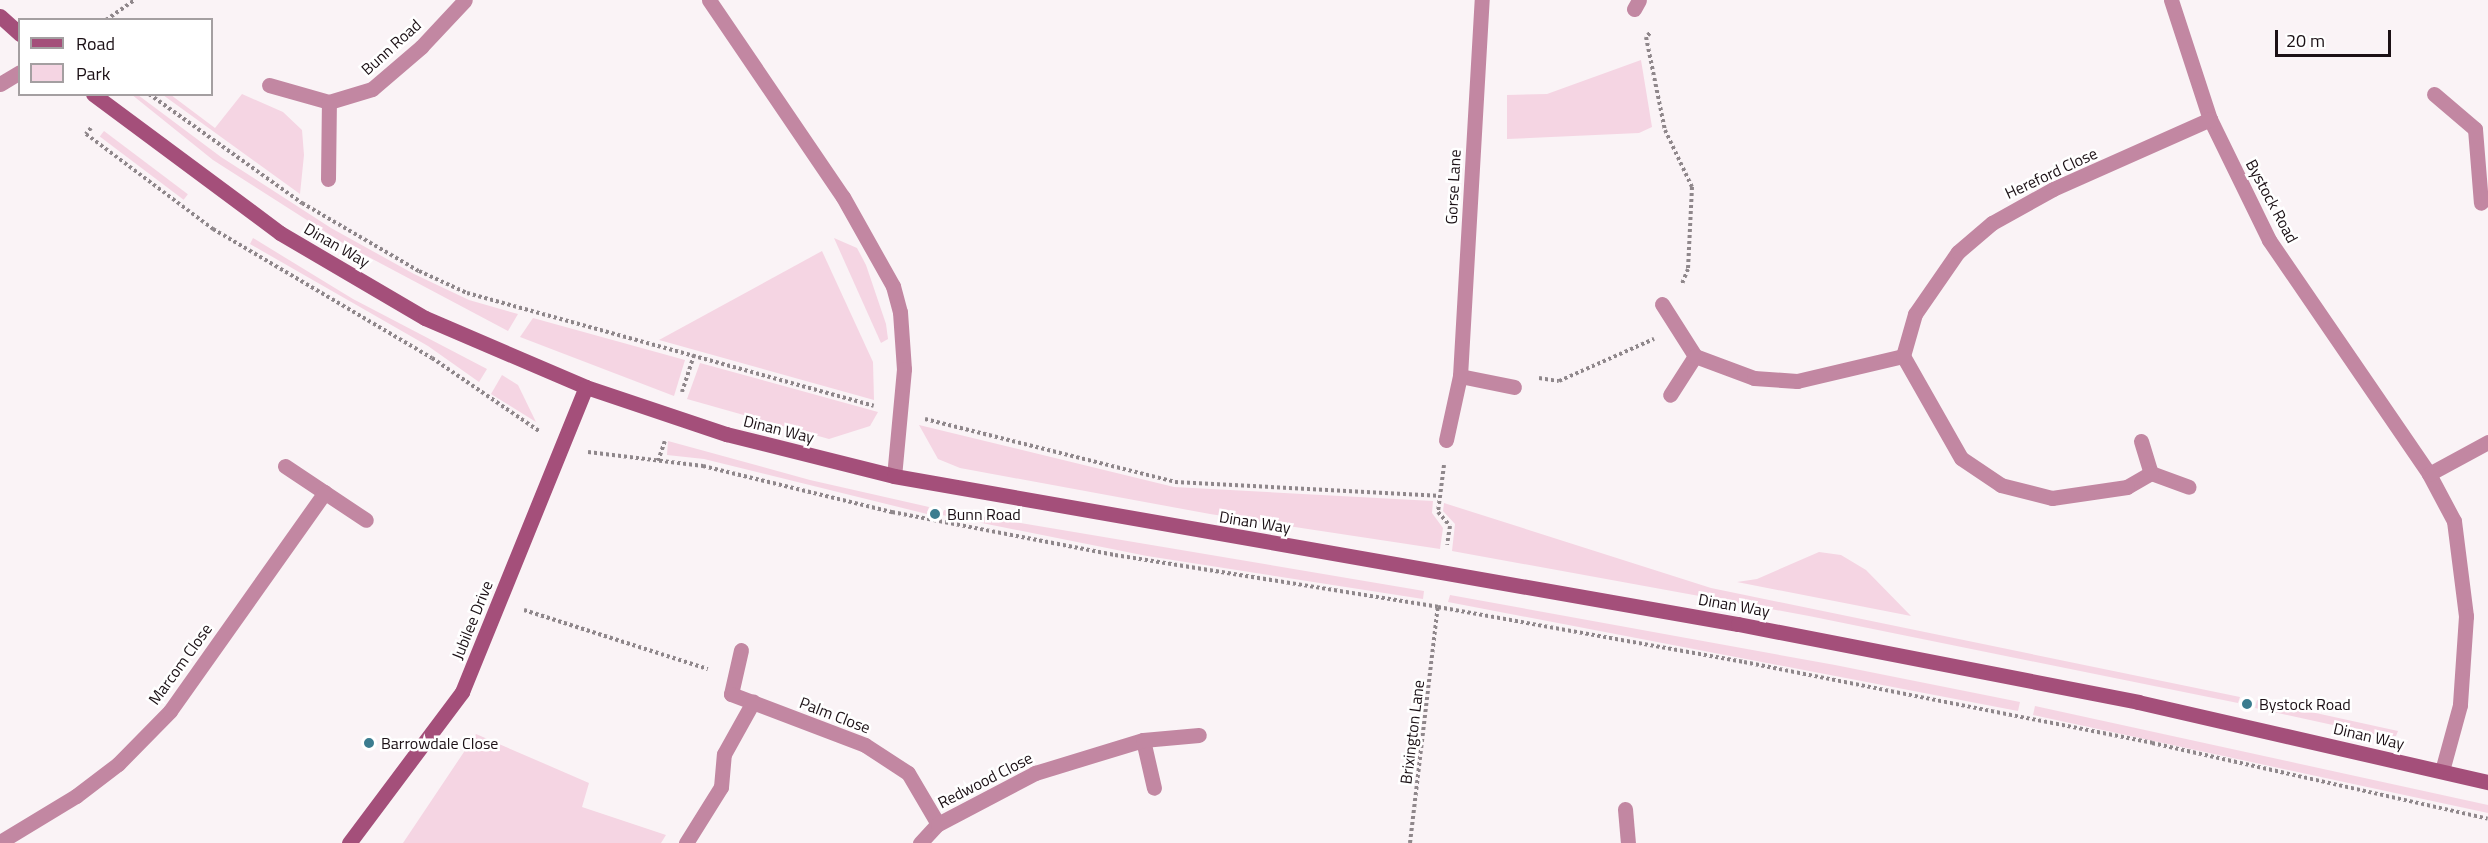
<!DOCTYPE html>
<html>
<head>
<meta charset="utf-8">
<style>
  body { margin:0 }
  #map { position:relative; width:2488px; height:843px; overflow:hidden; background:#faf3f6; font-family:"Titillium Web",sans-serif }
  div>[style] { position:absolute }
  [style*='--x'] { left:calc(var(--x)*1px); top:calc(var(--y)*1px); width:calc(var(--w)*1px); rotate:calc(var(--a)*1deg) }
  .green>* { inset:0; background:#f5d5e3; transform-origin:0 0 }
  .path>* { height:4px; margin-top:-2px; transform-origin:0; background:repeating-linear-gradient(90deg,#8f878b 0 3px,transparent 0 6px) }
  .lane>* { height:15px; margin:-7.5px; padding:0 7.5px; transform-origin:7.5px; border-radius:7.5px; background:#c287a2 }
  .street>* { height:15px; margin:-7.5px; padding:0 7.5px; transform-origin:7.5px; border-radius:7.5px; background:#c287a2 }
  .secondary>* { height:15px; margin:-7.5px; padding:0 7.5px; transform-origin:7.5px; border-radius:7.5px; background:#a44f7a }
  .dots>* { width:16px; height:16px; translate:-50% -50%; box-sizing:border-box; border:3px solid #fff; border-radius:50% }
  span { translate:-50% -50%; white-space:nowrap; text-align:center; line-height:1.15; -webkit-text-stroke:5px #fff; paint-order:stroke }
  .street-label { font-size:16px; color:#1b1015 }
  .poi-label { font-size:16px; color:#1b1015 }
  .left { translate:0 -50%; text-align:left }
  .legend { position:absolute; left:18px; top:18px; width:195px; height:78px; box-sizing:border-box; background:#fff; border:2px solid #a49fa1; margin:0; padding:8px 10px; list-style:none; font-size:18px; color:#1b1015 }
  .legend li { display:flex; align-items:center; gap:12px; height:30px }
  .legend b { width:30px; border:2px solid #a49fa1 }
  .scale { position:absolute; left:2275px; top:30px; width:116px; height:27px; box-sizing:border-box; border:3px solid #1b1015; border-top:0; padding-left:8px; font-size:18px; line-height:21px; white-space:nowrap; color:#1b1015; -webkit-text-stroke:4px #fff; paint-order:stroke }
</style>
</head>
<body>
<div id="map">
  <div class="green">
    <div style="clip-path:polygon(1641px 60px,1652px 127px,1639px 133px,1507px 139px,1507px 95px,1547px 94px)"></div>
    <div style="clip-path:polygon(131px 94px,138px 95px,221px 157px,331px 228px,414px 274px,469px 300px,518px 314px,508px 331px,346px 245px,213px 160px)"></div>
    <div style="clip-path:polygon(242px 94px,283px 112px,302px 130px,304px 155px,300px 194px,163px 95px,171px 95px,215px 128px)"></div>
    <div style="left:104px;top:131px;width:105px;height:7px;rotate:37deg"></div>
    <div style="clip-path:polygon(253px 238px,353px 299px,487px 369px,479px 382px,428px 346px,250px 244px)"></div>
    <div style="clip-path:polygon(834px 238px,857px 248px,866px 265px,886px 324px,888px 339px,881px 343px)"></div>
    <div style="clip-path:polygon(822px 251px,873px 362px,874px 400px,659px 340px)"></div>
    <div style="clip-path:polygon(533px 318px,685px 360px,674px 396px,520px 337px)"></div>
    <div style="clip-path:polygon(700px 363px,878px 412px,870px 426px,829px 439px,687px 399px)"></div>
    <div style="clip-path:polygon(502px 375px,518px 385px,536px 422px,491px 394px)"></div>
    <div style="clip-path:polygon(919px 425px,1174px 487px,1433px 501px,1432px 513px,1443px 528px,1440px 549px,1210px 514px,960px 468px,938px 459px)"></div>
    <div style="clip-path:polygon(668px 441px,810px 480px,929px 507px,927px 514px,704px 459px,667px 455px)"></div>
    <div style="clip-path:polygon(1444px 503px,1711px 588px,2240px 697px,2238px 703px,1809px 616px,1452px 551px,1455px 524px,1443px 511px)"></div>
    <div style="clip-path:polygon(944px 510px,1424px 591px,1423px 599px,1147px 556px,942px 515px)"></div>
    <div style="clip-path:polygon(1819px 552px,1841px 555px,1866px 570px,1911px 616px,1737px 582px,1757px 579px)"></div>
    <div style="clip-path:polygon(1450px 595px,1835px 665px,2020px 702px,2018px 711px,1448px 602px)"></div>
    <div style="clip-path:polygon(2257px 700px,2398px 731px,2396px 736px,2383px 736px,2255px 708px)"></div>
    <div style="clip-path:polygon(2035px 706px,2488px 805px,2488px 813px,2033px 715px)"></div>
    <div style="clip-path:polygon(476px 734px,589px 783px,582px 807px,666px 835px,661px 843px,403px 843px)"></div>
  </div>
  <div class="path">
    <div style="--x:106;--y:20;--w:35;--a:-35"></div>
    <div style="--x:1650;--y:33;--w:6;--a:135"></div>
    <div style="--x:1646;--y:37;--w:95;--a:78.5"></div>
    <div style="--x:1665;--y:130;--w:63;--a:64.7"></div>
    <div style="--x:1692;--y:187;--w:82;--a:92.8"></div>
    <div style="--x:1688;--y:269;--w:16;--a:112"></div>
    <div style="--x:149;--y:94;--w:188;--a:35.5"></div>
    <div style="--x:302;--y:203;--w:135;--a:30.2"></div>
    <div style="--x:419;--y:271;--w:53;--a:24.6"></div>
    <div style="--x:467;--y:293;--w:422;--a:15.5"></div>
    <div style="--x:91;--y:128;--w:8;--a:130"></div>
    <div style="--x:86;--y:134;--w:159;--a:36.8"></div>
    <div style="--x:213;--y:229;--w:254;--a:30.5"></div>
    <div style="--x:432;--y:358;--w:130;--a:34.3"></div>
    <div style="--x:1539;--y:378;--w:20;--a:9"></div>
    <div style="--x:1559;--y:381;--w:104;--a:-23.9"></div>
    <div style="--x:682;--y:392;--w:39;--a:-72"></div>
    <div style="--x:925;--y:419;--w:258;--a:14.1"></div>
    <div style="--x:1175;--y:482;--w:263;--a:3"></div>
    <div style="--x:588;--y:452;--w:116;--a:6.9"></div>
    <div style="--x:703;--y:466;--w:195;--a:13.7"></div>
    <div style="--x:892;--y:512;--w:227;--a:10.9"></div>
    <div style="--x:1115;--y:555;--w:327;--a:9.1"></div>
    <div style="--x:1438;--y:607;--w:311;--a:10.2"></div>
    <div style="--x:1744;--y:662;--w:416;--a:11.2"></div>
    <div style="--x:2152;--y:743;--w:344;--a:12.7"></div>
    <div style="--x:658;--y:461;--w:21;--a:-71"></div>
    <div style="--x:1444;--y:465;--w:47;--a:97.3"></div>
    <div style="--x:1438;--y:512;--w:18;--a:49"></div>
    <div style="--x:1450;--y:526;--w:19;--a:99"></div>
    <div style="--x:524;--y:610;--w:193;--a:17.8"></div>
    <div style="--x:1410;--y:843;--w:239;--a:-83.3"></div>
  </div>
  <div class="lane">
    <div style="--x:686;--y:843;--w:66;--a:-58"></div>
    <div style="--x:721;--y:787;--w:33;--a:-85"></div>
    <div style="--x:724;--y:754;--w:60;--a:-60.9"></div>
  </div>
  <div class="street">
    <div style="--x:709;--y:0;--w:238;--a:55.8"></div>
    <div style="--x:843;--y:197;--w:102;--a:60.7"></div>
    <div style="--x:893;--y:286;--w:27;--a:75"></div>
    <div style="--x:900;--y:312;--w:57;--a:86"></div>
    <div style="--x:904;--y:369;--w:107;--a:95.3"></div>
    <div style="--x:2171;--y:0;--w:125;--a:71.9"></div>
    <div style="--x:2210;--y:119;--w:135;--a:64"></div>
    <div style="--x:2269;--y:240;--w:283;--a:55.6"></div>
    <div style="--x:2429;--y:474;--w:53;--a:62"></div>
    <div style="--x:2454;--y:521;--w:96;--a:82.8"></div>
    <div style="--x:2466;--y:616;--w:89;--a:93.9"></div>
    <div style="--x:2460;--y:705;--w:68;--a:105.3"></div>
    <div style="--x:1634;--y:9;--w:10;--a:-61"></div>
    <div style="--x:0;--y:84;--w:23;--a:-31"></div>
    <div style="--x:269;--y:85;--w:62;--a:15.8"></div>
    <div style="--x:2434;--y:94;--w:54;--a:40.5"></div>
    <div style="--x:2475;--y:129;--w:74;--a:85.4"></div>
    <div style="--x:328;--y:179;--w:77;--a:-89.3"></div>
    <div style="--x:329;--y:102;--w:45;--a:-16.8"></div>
    <div style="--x:372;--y:89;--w:65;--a:-40.6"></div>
    <div style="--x:421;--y:47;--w:64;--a:-46.9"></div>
    <div style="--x:1662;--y:304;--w:62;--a:57.6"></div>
    <div style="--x:1695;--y:356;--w:46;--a:122.7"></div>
    <div style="--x:1695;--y:356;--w:63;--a:20.4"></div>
    <div style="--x:1754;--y:378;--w:43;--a:4"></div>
    <div style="--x:1797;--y:381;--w:109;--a:-13.3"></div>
    <div style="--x:1460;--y:376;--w:55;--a:11.5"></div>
    <div style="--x:1446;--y:440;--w:66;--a:-77.7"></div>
    <div style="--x:1460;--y:376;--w:377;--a:-86.7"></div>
    <div style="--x:2141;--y:441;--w:34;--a:73"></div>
    <div style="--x:2151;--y:473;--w:40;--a:20.2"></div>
    <div style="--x:285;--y:466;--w:97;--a:33.7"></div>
    <div style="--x:2151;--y:473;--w:28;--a:150"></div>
    <div style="--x:2127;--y:487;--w:76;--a:171.7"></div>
    <div style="--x:2052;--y:498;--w:53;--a:-165.7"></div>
    <div style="--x:2001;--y:485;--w:48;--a:-146"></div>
    <div style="--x:1961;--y:458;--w:117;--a:-119.6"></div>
    <div style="--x:1903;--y:356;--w:44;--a:-74.1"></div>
    <div style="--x:1915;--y:314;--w:75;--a:-55.3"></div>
    <div style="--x:1958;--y:252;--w:45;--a:-40.5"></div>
    <div style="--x:1992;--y:223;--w:70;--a:-29.1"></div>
    <div style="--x:2053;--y:189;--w:172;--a:-24"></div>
    <div style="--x:2429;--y:474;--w:67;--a:-28.5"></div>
    <div style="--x:741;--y:650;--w:45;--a:102.8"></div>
    <div style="--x:731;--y:694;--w:143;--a:20.8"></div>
    <div style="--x:865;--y:745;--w:51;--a:33.1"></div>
    <div style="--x:908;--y:773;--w:59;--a:59.5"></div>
    <div style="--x:1143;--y:740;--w:49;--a:77.1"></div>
    <div style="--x:1625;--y:809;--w:34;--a:85"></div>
    <div style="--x:0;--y:842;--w:89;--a:-31.2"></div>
    <div style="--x:76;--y:796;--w:53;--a:-37.3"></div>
    <div style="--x:118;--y:764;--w:74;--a:-45.5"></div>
    <div style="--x:170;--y:711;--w:268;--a:-54.7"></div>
    <div style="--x:920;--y:843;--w:26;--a:-47"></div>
    <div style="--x:938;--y:824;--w:110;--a:-27.7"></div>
    <div style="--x:1035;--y:773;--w:113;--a:-17"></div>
    <div style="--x:1143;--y:740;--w:56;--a:-5.1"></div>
  </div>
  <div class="secondary">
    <div style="--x:0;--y:16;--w:27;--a:42"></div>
    <div style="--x:93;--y:94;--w:233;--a:36.6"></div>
    <div style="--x:280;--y:233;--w:168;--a:30.4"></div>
    <div style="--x:425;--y:318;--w:175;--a:23.2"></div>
    <div style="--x:586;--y:387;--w:148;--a:18.6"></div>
    <div style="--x:726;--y:434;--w:173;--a:14"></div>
    <div style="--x:894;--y:476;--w:857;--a:9.95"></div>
    <div style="--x:1738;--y:624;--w:408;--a:11"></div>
    <div style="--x:2138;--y:702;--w:359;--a:12.9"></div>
    <div style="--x:349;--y:843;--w:189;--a:-53.2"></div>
    <div style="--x:462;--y:692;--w:329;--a:-67.9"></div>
  </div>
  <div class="dots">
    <div style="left:935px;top:514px;background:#3b7c8f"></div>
    <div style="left:2247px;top:704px;background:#3b7c8f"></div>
    <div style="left:369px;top:743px;background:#3b7c8f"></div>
  </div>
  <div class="street-label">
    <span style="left:391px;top:47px;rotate:-42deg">Bunn Road</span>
    <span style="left:2051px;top:173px;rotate:-25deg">Hereford Close</span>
    <span style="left:1453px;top:187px;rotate:-87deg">Gorse Lane</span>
    <span style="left:2272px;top:201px;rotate:62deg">Bystock Road</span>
    <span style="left:337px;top:245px;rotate:30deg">Dinan Way</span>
    <span style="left:779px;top:429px;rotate:14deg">Dinan Way</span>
    <span style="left:1255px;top:522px;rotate:9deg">Dinan Way</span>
    <span style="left:1734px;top:605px;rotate:10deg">Dinan Way</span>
    <span style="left:472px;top:620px;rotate:-68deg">Jubilee Drive</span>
    <span style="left:180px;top:664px;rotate:-54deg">Marcom Close</span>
    <span style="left:835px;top:715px;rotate:21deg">Palm Close</span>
    <span style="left:1412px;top:732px;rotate:-83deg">Brixington Lane</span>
    <span style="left:2369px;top:736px;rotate:13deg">Dinan Way</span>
    <span style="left:985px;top:780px;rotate:-27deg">Redwood Close</span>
  </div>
  <div class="poi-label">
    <span class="left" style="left:947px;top:514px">Bunn Road</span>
    <span class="left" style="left:2259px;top:704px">Bystock Road</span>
    <span class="left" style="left:381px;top:743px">Barrowdale Close</span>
  </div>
  <ul class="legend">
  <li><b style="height:8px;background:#a44f7a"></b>Road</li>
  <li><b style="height:16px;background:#f5d5e3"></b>Park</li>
  </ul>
  <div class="scale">20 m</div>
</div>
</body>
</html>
